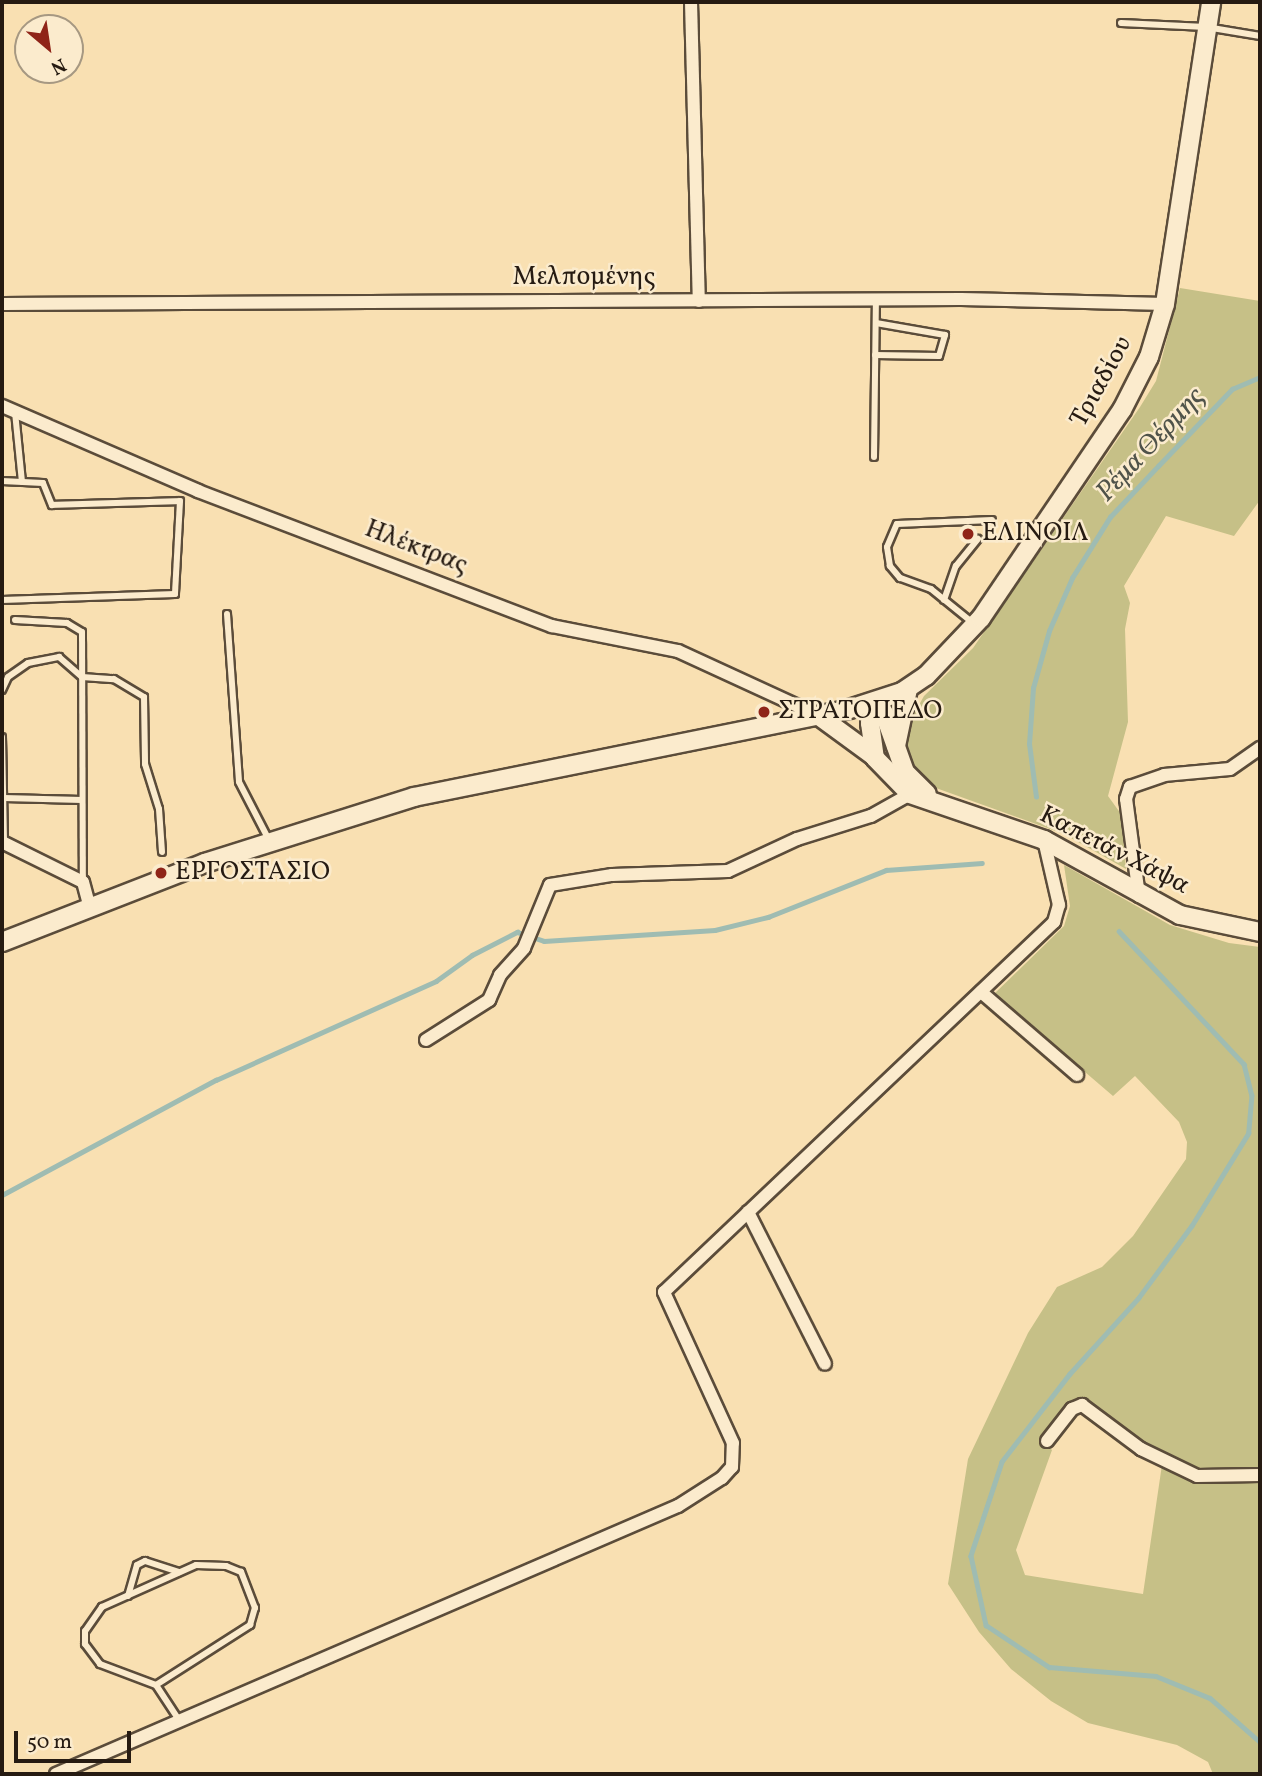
<!DOCTYPE html>
<html>
<head>
<meta charset="utf-8">
<style>
  body { margin:0 }
  #map { position:relative; width:1262px; height:1776px; overflow:hidden; background:#f9e0b2; font-family:Vollkorn,serif }
  div>[style] { position:absolute }
  [style*='--x'] { left:calc(var(--x)*1px); top:calc(var(--y)*1px); width:calc(var(--w)*1px); rotate:calc(var(--a)*1deg) }
  .green>* { inset:0; background:#c6c087 }
  .stream>* { height:4.5px; margin:-2.25px; padding:0 2.25px; transform-origin:2.25px; border-radius:2.25px; background:#9fbcb2 }
  .roads { filter:drop-shadow(2px 0 #5b4c3a) drop-shadow(-2px 0 #5b4c3a) drop-shadow(0 2px #5b4c3a) drop-shadow(0 -2px #5b4c3a) }
  .lane>* { height:6px; margin:-3px; padding:0 3px; transform-origin:3px; border-radius:3px; background:#fbebcd }
  .street>* { height:12px; margin:-6px; padding:0 6px; transform-origin:6px; border-radius:6px; background:#fbebcd }
  .secondary>* { height:18px; margin:-9px; padding:0 9px; transform-origin:9px; border-radius:9px; background:#fbebcd }
  .dots>* { width:19px; height:19px; translate:-50% -50%; box-sizing:border-box; border:4px solid #fbebcd; border-radius:50% }
  span { translate:-50% -50%; white-space:nowrap; text-align:center; line-height:1.15; -webkit-text-stroke:5px #fbebcd; paint-order:stroke }
  .street-label { font-size:26px; color:#261b12 }
  .poi-label { font-size:26px; color:#261b12 }
  .left { translate:0 -50%; text-align:left }
  .water-label { font-size:28px; color:#50534a; font-style:italic }
  .frame { position:absolute; inset:0; border:4px solid #261b12; pointer-events:none }
  .north { position:absolute; left:14px; top:14px; width:70px; height:70px; box-sizing:border-box; background:#fbebcd; border:2px solid #a69882; border-radius:50%; rotate:151deg; font-size:19px; font-weight:700; line-height:28px; text-align:center; color:#261b12 }
  .north::after { content:''; display:block; margin:auto; width:24px; height:32px; background:#8f2418; clip-path:polygon(50% 0,100% 100%,50% 72%,0 100%) }
  .scale { position:absolute; left:14px; top:1731px; width:117px; height:32px; box-sizing:border-box; border:4px solid #261b12; border-top:0; padding-left:9px; font-size:21px; line-height:24px; white-space:nowrap; color:#261b12; -webkit-text-stroke:5px #fbebcd; paint-order:stroke }
</style>
</head>
<body>
<div id="map">
  <div class="green">
    <div style="clip-path:polygon(1180px 288px,1260px 301px,1260px 500px,1234px 536px,1166px 516px,1124px 586px,1130px 603px,1125px 629px,1128px 722px,1108px 796px,1121px 814px,1126px 869px,1064px 834px,936px 788px,913px 770px,904px 753px,905px 730px,924px 696px,973px 648px,1140px 407px,1156px 381px)"></div>
    <div style="clip-path:polygon(evenodd,1064px 865px,1170px 925px,1229px 943px,1260px 947px,1260px 1774px,1213px 1774px,1208px 1762px,1177px 1745px,1088px 1723px,1051px 1701px,1011px 1669px,979px 1632px,948px 1584px,968px 1459px,1028px 1333px,1057px 1287px,1102px 1267px,1133px 1236px,1186px 1159px,1187px 1142px,1179px 1122px,1135px 1076px,1113px 1096px,994px 994px,1064px 926px,1070px 906px,1064px 865px,1080px 1398px,1143px 1442px,1164px 1451px,1143px 1594px,1025px 1575px,1016px 1550px,1052px 1450px,1043px 1442px,1050px 1425px,1080px 1398px)"></div>
  </div>
  <div class="stream">
    <div style="--x:1036;--y:797;--w:53;--a:-97.5"></div>
    <div style="--x:1029;--y:744;--w:56;--a:-85.9"></div>
    <div style="--x:1033;--y:688;--w:59;--a:-74.3"></div>
    <div style="--x:1049;--y:631;--w:58;--a:-66.5"></div>
    <div style="--x:1072;--y:578;--w:72;--a:-58.1"></div>
    <div style="--x:1110;--y:517;--w:70;--a:-46.7"></div>
    <div style="--x:1158;--y:466;--w:107;--a:-46.1"></div>
    <div style="--x:1232;--y:389;--w:30;--a:-23"></div>
    <div style="--x:1119;--y:931;--w:183;--a:46.8"></div>
    <div style="--x:1244;--y:1064;--w:32;--a:76"></div>
    <div style="--x:1252;--y:1095;--w:38;--a:95"></div>
    <div style="--x:1249;--y:1133;--w:109;--a:121.5"></div>
    <div style="--x:1192;--y:1226;--w:89;--a:126.4"></div>
    <div style="--x:1139;--y:1298;--w:103;--a:132.2"></div>
    <div style="--x:1070;--y:1374;--w:111;--a:127.7"></div>
    <div style="--x:1002;--y:1462;--w:99;--a:108.3"></div>
    <div style="--x:971;--y:1556;--w:71;--a:77.7"></div>
    <div style="--x:986;--y:1625;--w:76;--a:33.7"></div>
    <div style="--x:1049;--y:1667;--w:107;--a:4.8"></div>
    <div style="--x:1156;--y:1676;--w:58;--a:22.2"></div>
    <div style="--x:1210;--y:1698;--w:67;--a:41.3"></div>
    <div style="--x:2;--y:1195;--w:243;--a:-28.3"></div>
    <div style="--x:216;--y:1080;--w:241;--a:-24.2"></div>
    <div style="--x:436;--y:981;--w:44;--a:-35.8"></div>
    <div style="--x:472;--y:955;--w:51;--a:-27.1"></div>
    <div style="--x:517;--y:932;--w:28;--a:18"></div>
    <div style="--x:544;--y:941;--w:171;--a:-3.7"></div>
    <div style="--x:715;--y:930;--w:55;--a:-13.8"></div>
    <div style="--x:768;--y:917;--w:127;--a:-21.7"></div>
    <div style="--x:886;--y:870;--w:96;--a:-4.2"></div>
  </div>
  <div class="roads">
    <div class="lane">
      <div style="--x:1121;--y:23;--w:85;--a:2.7"></div>
      <div style="--x:1206;--y:27;--w:55;--a:9.5"></div>
      <div style="--x:875;--y:355;--w:64;--a:0.9"></div>
      <div style="--x:939;--y:356;--w:22;--a:-74"></div>
      <div style="--x:945;--y:335;--w:70;--a:-170.1"></div>
      <div style="--x:15;--y:412;--w:70;--a:84.3"></div>
      <div style="--x:874;--y:457;--w:158;--a:-89.3"></div>
      <div style="--x:2;--y:481;--w:41;--a:2.8"></div>
      <div style="--x:43;--y:483;--w:24;--a:68"></div>
      <div style="--x:52;--y:505;--w:128;--a:-1.8"></div>
      <div style="--x:180;--y:501;--w:93;--a:93.1"></div>
      <div style="--x:175;--y:594;--w:173;--a:178"></div>
      <div style="--x:944;--y:600;--w:36;--a:-71"></div>
      <div style="--x:956;--y:566;--w:35;--a:-51"></div>
      <div style="--x:227;--y:614;--w:168;--a:85.9"></div>
      <div style="--x:239;--y:782;--w:68;--a:62.7"></div>
      <div style="--x:15;--y:620;--w:52;--a:3.3"></div>
      <div style="--x:67;--y:623;--w:17;--a:31"></div>
      <div style="--x:82;--y:632;--w:250;--a:89.8"></div>
      <div style="--x:973;--y:623;--w:54;--a:-141"></div>
      <div style="--x:931;--y:589;--w:33;--a:-160"></div>
      <div style="--x:900;--y:578;--w:16;--a:-130"></div>
      <div style="--x:890;--y:566;--w:19;--a:-99"></div>
      <div style="--x:887;--y:547;--w:25;--a:-67"></div>
      <div style="--x:897;--y:524;--w:95;--a:-2.4"></div>
      <div style="--x:2;--y:690;--w:14;--a:-65"></div>
      <div style="--x:8;--y:677;--w:24;--a:-35"></div>
      <div style="--x:28;--y:663;--w:32;--a:-11"></div>
      <div style="--x:59;--y:657;--w:30;--a:41"></div>
      <div style="--x:82;--y:677;--w:32;--a:4"></div>
      <div style="--x:114;--y:679;--w:35;--a:31"></div>
      <div style="--x:144;--y:697;--w:67;--a:89.1"></div>
      <div style="--x:145;--y:764;--w:47;--a:72.7"></div>
      <div style="--x:159;--y:809;--w:43;--a:86"></div>
      <div style="--x:2;--y:737;--w:106;--a:88.9"></div>
      <div style="--x:4;--y:798;--w:78;--a:1.5"></div>
      <div style="--x:128;--y:1596;--w:32;--a:-74"></div>
      <div style="--x:137;--y:1565;--w:9;--a:-27"></div>
      <div style="--x:145;--y:1561;--w:36;--a:18"></div>
      <div style="--x:156;--y:1685;--w:112;--a:-32.6"></div>
      <div style="--x:250;--y:1625;--w:18;--a:-74"></div>
      <div style="--x:255;--y:1608;--w:39;--a:-111"></div>
      <div style="--x:241;--y:1572;--w:16;--a:-158"></div>
      <div style="--x:226;--y:1566;--w:30;--a:-178"></div>
      <div style="--x:196;--y:1565;--w:103;--a:155.9"></div>
      <div style="--x:102;--y:1607;--w:29;--a:125"></div>
      <div style="--x:85;--y:1631;--w:13;--a:90"></div>
      <div style="--x:85;--y:1644;--w:25;--a:53"></div>
      <div style="--x:100;--y:1664;--w:60;--a:20.6"></div>
      <div style="--x:156;--y:1685;--w:42;--a:56.7"></div>
    </div>
    <div class="street">
      <div style="--x:691;--y:2;--w:299;--a:88.5"></div>
      <div style="--x:2;--y:304;--w:959;--a:-0.3"></div>
      <div style="--x:961;--y:299;--w:204;--a:1.4"></div>
      <div style="--x:2;--y:406;--w:214;--a:23.4"></div>
      <div style="--x:198;--y:491;--w:379;--a:20.9"></div>
      <div style="--x:552;--y:626;--w:128;--a:11.2"></div>
      <div style="--x:678;--y:651;--w:155;--a:24.7"></div>
      <div style="--x:2;--y:842;--w:90;--a:26.3"></div>
      <div style="--x:83;--y:882;--w:27;--a:75"></div>
      <div style="--x:1139;--y:896;--w:98;--a:-97.6"></div>
      <div style="--x:1126;--y:799;--w:13;--a:-72"></div>
      <div style="--x:1130;--y:787;--w:36;--a:-19"></div>
      <div style="--x:1164;--y:775;--w:66;--a:-5.2"></div>
      <div style="--x:1230;--y:769;--w:37;--a:-35"></div>
      <div style="--x:981;--y:992;--w:127;--a:40.8"></div>
      <div style="--x:426;--y:1040;--w:75;--a:-32.4"></div>
      <div style="--x:489;--y:1000;--w:27;--a:-66"></div>
      <div style="--x:500;--y:975;--w:36;--a:-48"></div>
      <div style="--x:524;--y:948;--w:68;--a:-67.6"></div>
      <div style="--x:550;--y:885;--w:63;--a:-9.2"></div>
      <div style="--x:612;--y:875;--w:116;--a:-2"></div>
      <div style="--x:728;--y:871;--w:76;--a:-24.9"></div>
      <div style="--x:797;--y:839;--w:77;--a:-17.3"></div>
      <div style="--x:871;--y:816;--w:45;--a:-29.4"></div>
      <div style="--x:748;--y:1212;--w:170;--a:63.1"></div>
      <div style="--x:1047;--y:1441;--w:41;--a:-52"></div>
      <div style="--x:1072;--y:1409;--w:11;--a:-22"></div>
      <div style="--x:1082;--y:1405;--w:74;--a:36.7"></div>
      <div style="--x:1141;--y:1449;--w:62;--a:25.7"></div>
      <div style="--x:1197;--y:1476;--w:63;--a:-0.9"></div>
      <div style="--x:56;--y:1774;--w:677;--a:-23.31"></div>
      <div style="--x:678;--y:1506;--w:52;--a:-32.5"></div>
      <div style="--x:722;--y:1478;--w:15;--a:-48"></div>
      <div style="--x:732;--y:1467;--w:24;--a:-88"></div>
      <div style="--x:733;--y:1443;--w:166;--a:-114.6"></div>
      <div style="--x:664;--y:1292;--w:538;--a:-43.49"></div>
      <div style="--x:1054;--y:922;--w:18;--a:-74"></div>
      <div style="--x:1059;--y:905;--w:67;--a:-103"></div>
    </div>
    <div class="secondary">
      <div style="--x:875;--y:702;--w:22;--a:103"></div>
      <div style="--x:870;--y:723;--w:35;--a:82"></div>
      <div style="--x:875;--y:758;--w:50;--a:45.8"></div>
      <div style="--x:910;--y:794;--w:142;--a:18.9"></div>
      <div style="--x:1044;--y:840;--w:155;--a:28.9"></div>
      <div style="--x:1180;--y:915;--w:82;--a:12"></div>
      <div style="--x:875;--y:702;--w:14;--a:51"></div>
      <div style="--x:884;--y:713;--w:63;--a:70.4"></div>
      <div style="--x:905;--y:772;--w:31;--a:45"></div>
      <div style="--x:819;--y:716;--w:69;--a:36.2"></div>
      <div style="--x:896;--y:746;--w:58;--a:-78.1"></div>
      <div style="--x:2;--y:942;--w:218;--a:-21.3"></div>
      <div style="--x:205;--y:863;--w:219;--a:-17.5"></div>
      <div style="--x:414;--y:797;--w:444;--a:-11.4"></div>
      <div style="--x:849;--y:709;--w:56;--a:-17.8"></div>
      <div style="--x:902;--y:692;--w:29;--a:-34"></div>
      <div style="--x:926;--y:676;--w:80;--a:-46.5"></div>
      <div style="--x:981;--y:618;--w:251;--a:-55.9"></div>
      <div style="--x:1122;--y:410;--w:59;--a:-63"></div>
      <div style="--x:1149;--y:357;--w:55;--a:-73.2"></div>
      <div style="--x:1165;--y:304;--w:305;--a:-81.3"></div>
    </div>
  </div>
  <div class="dots">
    <div style="left:968px;top:534px;background:#8f2418"></div>
    <div style="left:764px;top:712px;background:#8f2418"></div>
    <div style="left:161px;top:873px;background:#8f2418"></div>
  </div>
  <div class="street-label">
    <span style="left:584px;top:278px">Μελπομένης</span>
    <span style="left:1102px;top:382px;rotate:-61deg">Τριαδίου</span>
    <span style="left:416px;top:548px;rotate:21deg">Ηλέκτρας</span>
    <span style="left:1114px;top:851px;rotate:27deg">Καπετάν Χάψα</span>
  </div>
  <div class="poi-label">
    <span class="left" style="left:982px;top:534px">ΕΛΙΝΟΙΛ</span>
    <span class="left" style="left:778px;top:712px">ΣΤΡΑΤΟΠΕΔΟ</span>
    <span class="left" style="left:175px;top:873px">ΕΡΓΟΣΤΑΣΙΟ</span>
  </div>
  <div class="water-label">
    <span style="left:1151px;top:445px;rotate:-47deg">Ρέμα Θέρμης</span>
  </div>
  <div class="frame"></div>
  <div class="north">N</div>
  <div class="scale">50 m</div>
</div>
</body>
</html>
